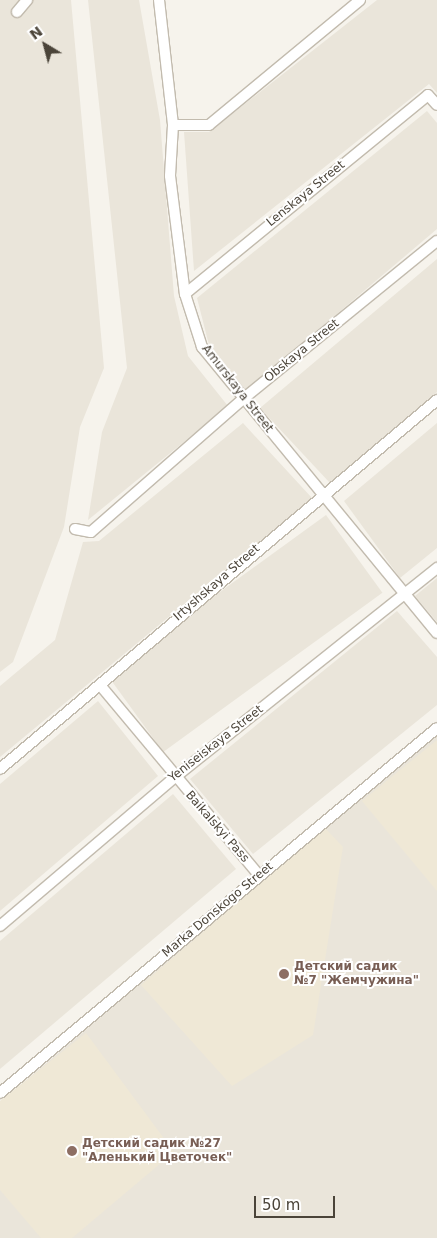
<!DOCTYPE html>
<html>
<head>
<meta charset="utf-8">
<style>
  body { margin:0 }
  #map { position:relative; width:437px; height:1238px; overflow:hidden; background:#f6f3ec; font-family:"DejaVu Sans",sans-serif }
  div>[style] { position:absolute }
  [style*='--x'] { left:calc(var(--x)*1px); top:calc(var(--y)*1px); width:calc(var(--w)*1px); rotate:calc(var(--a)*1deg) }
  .residential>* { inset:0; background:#eae5da; transform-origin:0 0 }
  .education>* { inset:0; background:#efe8d6 }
  .roads { filter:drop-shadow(1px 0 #c2bbae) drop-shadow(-1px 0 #c2bbae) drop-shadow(0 1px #c2bbae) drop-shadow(0 -1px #c2bbae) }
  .street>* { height:10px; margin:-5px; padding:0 5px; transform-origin:5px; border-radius:5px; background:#fff }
  .dots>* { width:14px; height:14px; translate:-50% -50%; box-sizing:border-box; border:2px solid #fff; border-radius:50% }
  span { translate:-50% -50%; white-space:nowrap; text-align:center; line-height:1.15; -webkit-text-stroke:4px #fff; paint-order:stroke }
  .street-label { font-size:12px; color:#4b4439 }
  .education-label { font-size:12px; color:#785e54; font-weight:700 }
  .left { translate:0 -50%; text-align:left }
  .north { position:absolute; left:20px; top:20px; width:50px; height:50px; -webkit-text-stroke:4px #fff; paint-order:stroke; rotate:323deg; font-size:14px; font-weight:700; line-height:20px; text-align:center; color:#4b4439 }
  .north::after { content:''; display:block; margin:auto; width:18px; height:22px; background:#4b4439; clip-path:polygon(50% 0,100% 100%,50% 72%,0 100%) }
  .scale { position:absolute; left:254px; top:1196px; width:81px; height:22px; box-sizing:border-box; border:2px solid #4b4439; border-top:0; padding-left:6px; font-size:15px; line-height:18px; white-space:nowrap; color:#4b4439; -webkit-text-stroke:4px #fff; paint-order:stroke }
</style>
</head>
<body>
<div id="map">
  <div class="residential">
    <div style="clip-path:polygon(0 0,71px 0,104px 368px,80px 427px,64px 527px,13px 662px,0 672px)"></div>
    <div style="clip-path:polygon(88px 0,139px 0,160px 120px,174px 296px,188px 356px,228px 406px,88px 520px,102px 432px,127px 368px)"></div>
    <div style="clip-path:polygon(377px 0,437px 0,437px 93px,429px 84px,194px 271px,184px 132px,209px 132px)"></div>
    <div style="clip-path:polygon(427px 111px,437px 123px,437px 229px,246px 391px,209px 345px,197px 298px)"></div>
    <div style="clip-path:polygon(437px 259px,437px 392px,330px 483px,260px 408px)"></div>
    <div style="clip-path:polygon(243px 423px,312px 498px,0 757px,0 686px,55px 640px,83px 542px,99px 541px)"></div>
    <div style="clip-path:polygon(437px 423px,437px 548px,400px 578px,344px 501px)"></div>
    <div style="left:326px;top:515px;width:96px;height:271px;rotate:54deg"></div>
    <div style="clip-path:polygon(437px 578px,437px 622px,415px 596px)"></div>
    <div style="clip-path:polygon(397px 611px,437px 657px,437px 705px,253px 854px,190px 779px)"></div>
    <div style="clip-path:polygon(98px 701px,158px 776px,0 911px,0 784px)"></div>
    <div style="clip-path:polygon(437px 734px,437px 1238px,0 1238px,0 1102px)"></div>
    <div style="clip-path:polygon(173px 794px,236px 869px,0 1069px,0 941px)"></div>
  </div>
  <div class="education">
    <div style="clip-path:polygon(437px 740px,437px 891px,362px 801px)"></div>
    <div style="clip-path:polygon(325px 828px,343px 847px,313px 1035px,232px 1086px,141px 985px)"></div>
    <div style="clip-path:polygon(86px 1033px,174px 1152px,72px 1238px,41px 1238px,0 1190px,0 1101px)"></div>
  </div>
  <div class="roads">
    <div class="street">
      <div style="--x:159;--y:0;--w:126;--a:83.6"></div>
      <div style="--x:173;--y:125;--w:51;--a:93.4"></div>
      <div style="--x:170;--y:176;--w:119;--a:82.8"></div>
      <div style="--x:185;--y:294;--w:56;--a:72.2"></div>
      <div style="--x:202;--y:347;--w:370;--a:50.6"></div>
      <div style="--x:17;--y:12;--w:16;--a:-50"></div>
      <div style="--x:173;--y:125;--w:36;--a:0"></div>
      <div style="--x:209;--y:125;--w:196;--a:-39.6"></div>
      <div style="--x:185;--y:294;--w:314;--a:-39.3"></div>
      <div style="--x:428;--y:95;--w:13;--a:48"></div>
      <div style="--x:75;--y:529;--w:16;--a:11"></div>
      <div style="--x:91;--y:532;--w:202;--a:-41.2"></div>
      <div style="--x:243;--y:399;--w:250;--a:-39.2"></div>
      <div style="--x:100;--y:685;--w:248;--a:50.1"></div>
      <div style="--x:0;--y:769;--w:572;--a:-40.18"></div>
      <div style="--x:0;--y:926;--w:228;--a:-40.4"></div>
      <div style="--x:174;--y:778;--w:337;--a:-38.6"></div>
      <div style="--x:0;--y:1093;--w:569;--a:-39.87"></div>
    </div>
  </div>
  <div class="dots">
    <div style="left:284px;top:974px;background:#8d6e63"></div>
    <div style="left:72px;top:1151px;background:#8d6e63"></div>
  </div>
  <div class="street-label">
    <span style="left:306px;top:194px;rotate:-39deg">Lenskaya Street</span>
    <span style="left:302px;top:351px;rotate:-39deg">Obskaya Street</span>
    <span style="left:237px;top:389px;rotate:52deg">Amurskaya Street</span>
    <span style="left:217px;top:583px;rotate:-41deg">Irtyshskaya Street</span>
    <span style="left:216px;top:744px;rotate:-38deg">Yeniseiskaya Street</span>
    <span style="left:217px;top:827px;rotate:49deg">Baikalskyi Pass</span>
    <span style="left:218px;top:910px;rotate:-40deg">Marka Donskogo Street</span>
  </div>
  <div class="education-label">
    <span class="left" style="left:294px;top:974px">Детский садик<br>№7 "Жемчужина"</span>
    <span class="left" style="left:82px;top:1151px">Детский садик №27<br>"Аленький Цветочек"</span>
  </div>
  <div class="north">N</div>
  <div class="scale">50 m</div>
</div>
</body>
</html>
